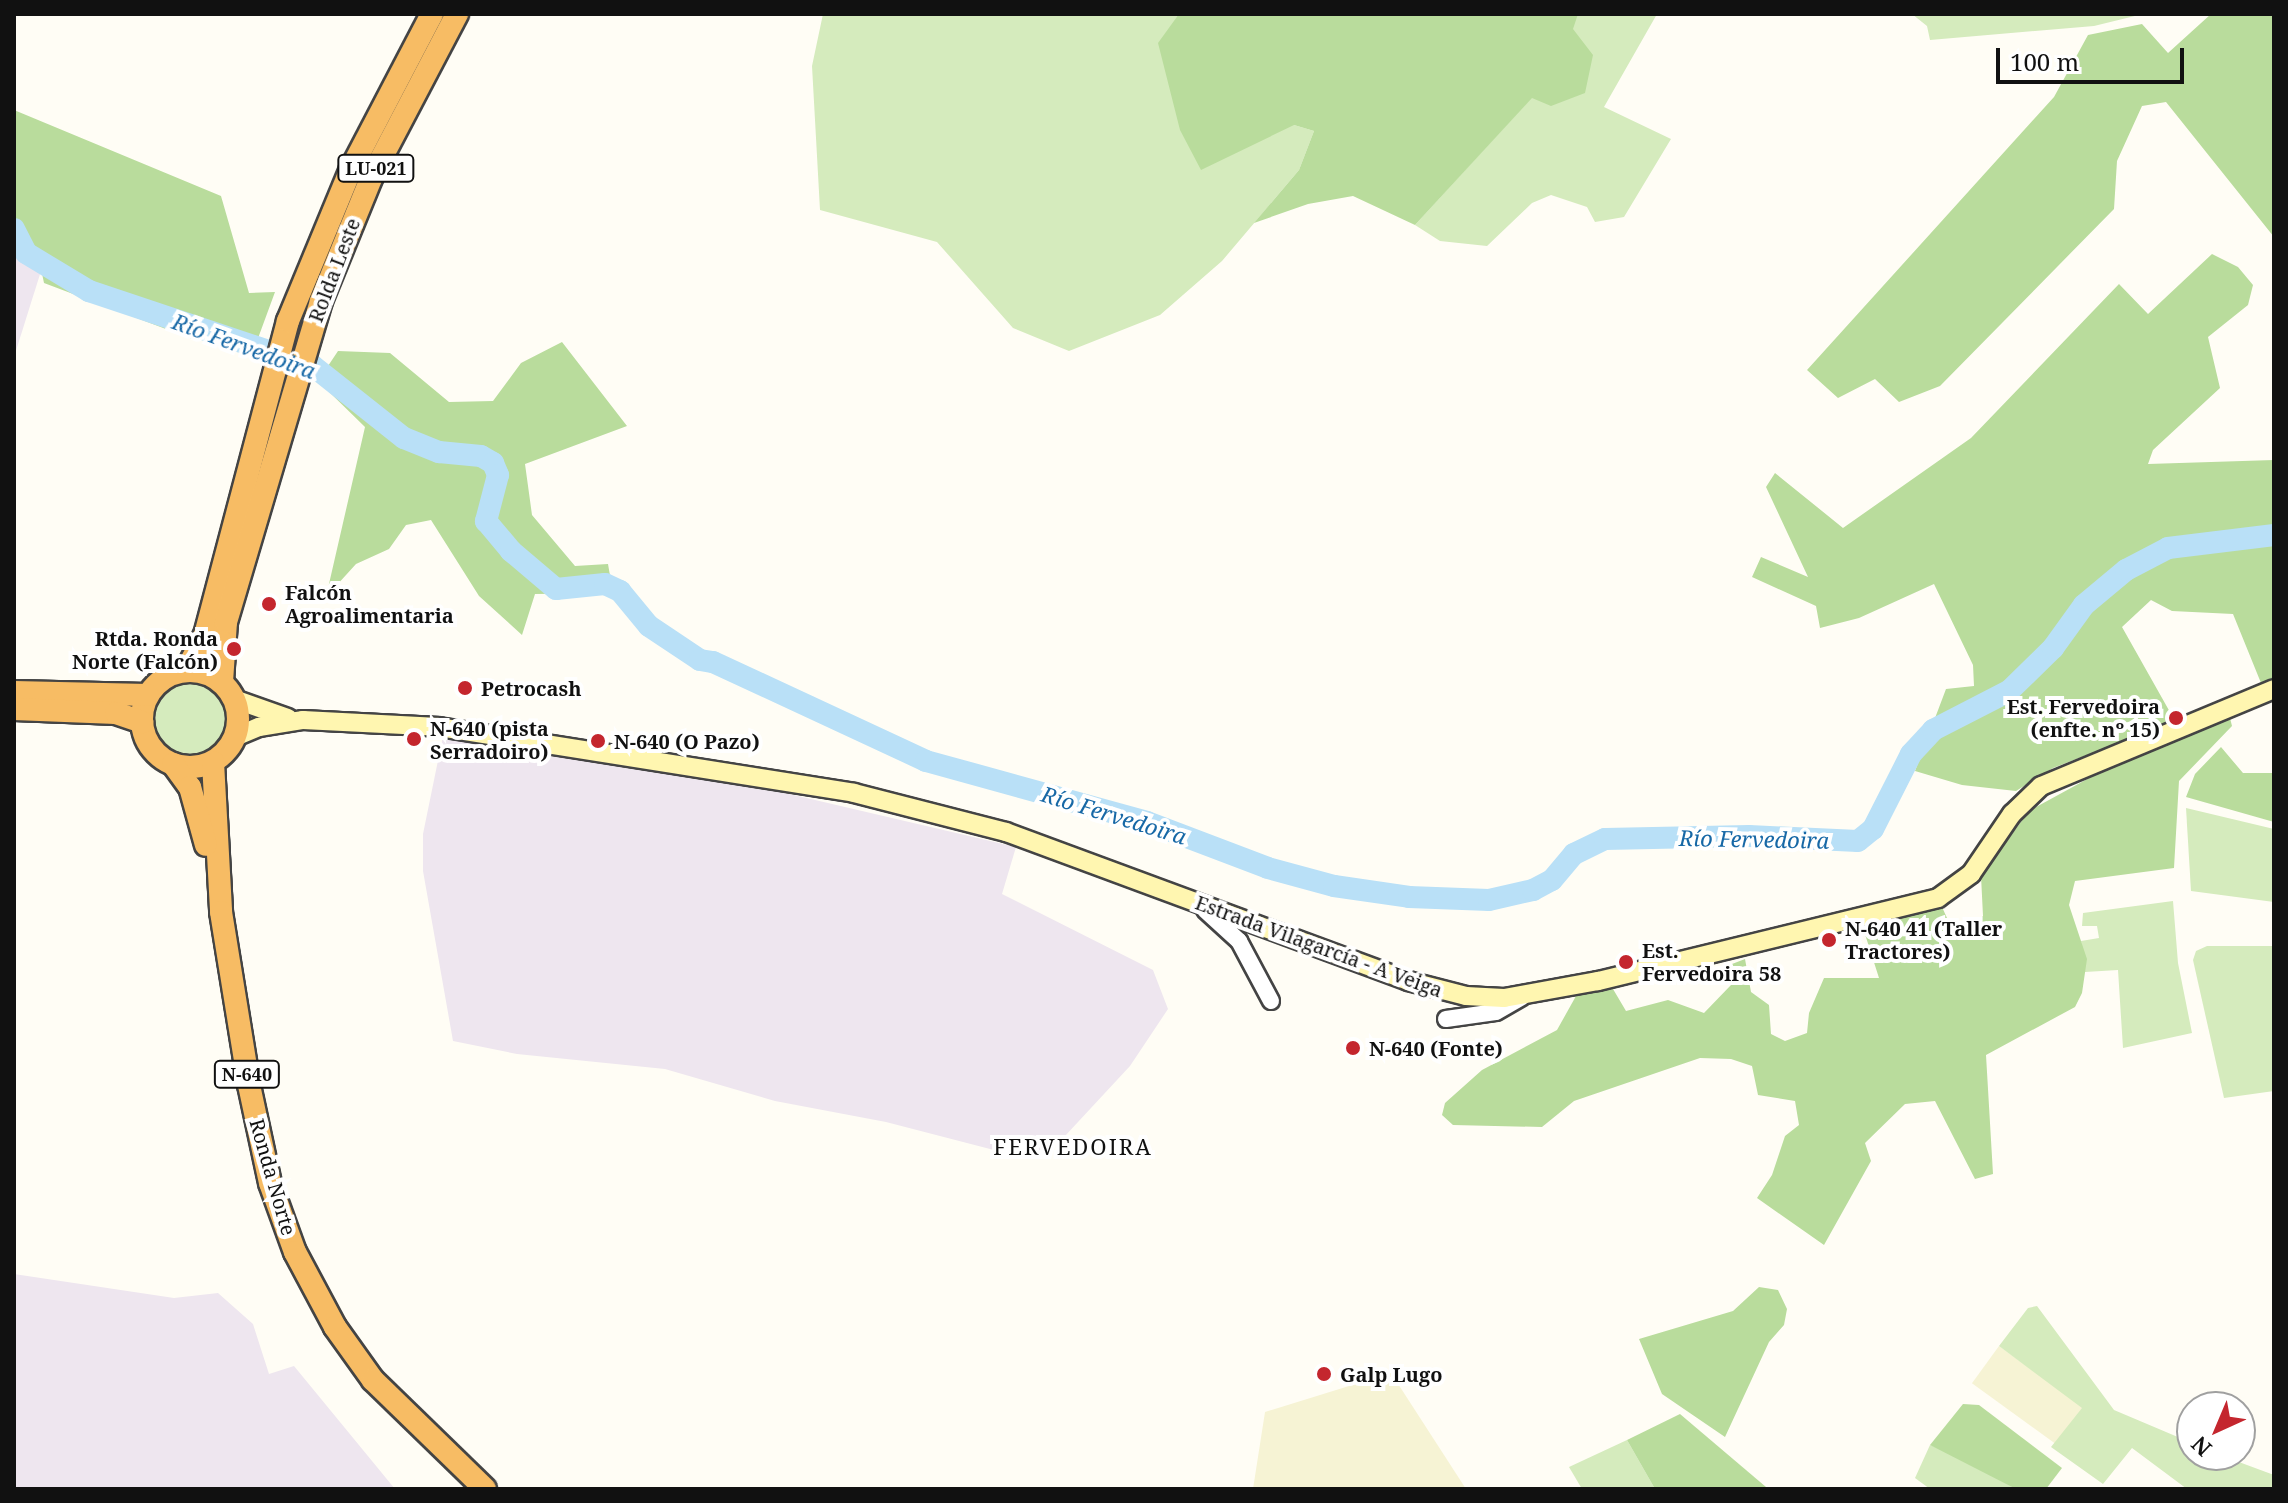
<!DOCTYPE html>
<html>
<head>
<meta charset="utf-8">
<style>
  body { margin:0 }
  #map { position:relative; width:2288px; height:1503px; overflow:hidden; background:#fffdf5; font-family:"Noto Serif",serif }
  div>[style] { position:absolute }
  [style*='--x'] { left:calc(var(--x)*1px); top:calc(var(--y)*1px); width:calc(var(--w)*1px); rotate:calc(var(--a)*1deg) }
  .industrial>* { inset:0; background:#eee6ef }
  .farmland>* { inset:0; background:#f6f3d4; transform-origin:0 0 }
  .green>* { inset:0; background:#d5ebbd }
  .round { border-radius:50% }
  .forest>* { inset:0; background:#b9dc9c }
  .river>* { height:22px; margin:-11px; padding:0 11px; transform-origin:11px; border-radius:11px; background:#b9e0f7 }
  .roads { filter:drop-shadow(2px 0 #444) drop-shadow(-2px 0 #444) drop-shadow(0 2px #444) drop-shadow(0 -2px #444) }
  .tertiary>* { height:16px; margin:-8px; padding:0 8px; transform-origin:8px; border-radius:8px; background:#fff }
  .secondary>* { height:18px; margin:-9px; padding:0 9px; transform-origin:9px; border-radius:9px; background:#fff6b0 }
  .trunk>* { height:22px; margin:-11px; padding:0 11px; transform-origin:11px; border-radius:11px; background:#f7bc64 }
  .trunk>.ring { margin:-11px; padding:0; box-sizing:content-box; background:none; border:22px solid #f7bc64; border-radius:50% }
  .dots>* { width:22px; height:22px; translate:-50% -50%; box-sizing:border-box; border:4px solid #fff; border-radius:50% }
  span { translate:-50% -50%; white-space:nowrap; text-align:center; line-height:1.15; -webkit-text-stroke:8px #fff; paint-order:stroke }
  .shield-label span { padding:2px 6px; background:#fff; border:2px solid; border-radius:6px; -webkit-text-stroke-width:0 }
  .shield-label { font-size:18px; color:#111; font-weight:700 }
  .street-label { font-size:20px; color:#111 }
  .poi-label { font-size:20px; color:#111; font-weight:700 }
  .left { translate:0 -50%; text-align:left }
  .right { translate:-100% -50%; text-align:right }
  .water-label { font-size:22px; color:#1768a6; font-style:italic }
  .neighbourhood-label { font-size:22px; color:#111; letter-spacing:2px }
  .frame { position:absolute; inset:0; border:16px solid #111; pointer-events:none }
  .north { position:absolute; left:2176px; top:1391px; width:80px; height:80px; box-sizing:border-box; background:#fff; border:2px solid #a0a0a0; border-radius:50%; rotate:224deg; font-size:22px; font-weight:700; line-height:32px; text-align:center; color:#111 }
  .north::after { content:''; display:block; margin:auto; width:28px; height:36px; background:#c4262e; clip-path:polygon(50% 0,100% 100%,50% 72%,0 100%) }
  .scale { position:absolute; left:1996px; top:48px; width:188px; height:36px; box-sizing:border-box; border:4px solid #111; border-top:0; padding-left:10px; font-size:24px; line-height:28px; white-space:nowrap; color:#111; -webkit-text-stroke:6px #fff; paint-order:stroke }
</style>
</head>
<body>
<div id="map">
  <div class="industrial">
    <div style="clip-path:polygon(14px 255px,41px 271px,14px 357px)"></div>
    <div style="clip-path:polygon(443px 736px,768px 789px,1016px 847px,1002px 894px,1153px 970px,1168px 1009px,1130px 1066px,1065px 1136px,1025px 1158px,886px 1122px,775px 1101px,665px 1069px,517px 1054px,453px 1041px,423px 871px,423px 834px)"></div>
    <div style="clip-path:polygon(14px 1274px,174px 1298px,218px 1293px,253px 1324px,269px 1374px,294px 1366px,395px 1489px,14px 1489px)"></div>
  </div>
  <div class="farmland">
    <div style="left:1999px;top:1346px;width:104px;height:46px;rotate:36deg"></div>
    <div style="clip-path:polygon(1391px 1373px,1466px 1489px,1253px 1489px,1265px 1412px)"></div>
  </div>
  <div class="green">
    <div style="clip-path:polygon(823px 14px,1180px 14px,1294px 125px,1314px 131px,1299px 170px,1222px 261px,1160px 315px,1069px 351px,1013px 328px,937px 242px,820px 210px,812px 66px)"></div>
    <div style="clip-path:polygon(1578px 14px,1657px 14px,1604px 107px,1671px 139px,1624px 217px,1595px 222px,1587px 207px,1551px 195px,1532px 203px,1487px 246px,1440px 241px,1415px 225px,1532px 97px)"></div>
    <div style="clip-path:polygon(1912px 14px,2143px 14px,2094px 26px,1930px 40px,1927px 26px)"></div>
    <div class="round" style="left:150px;top:680px;width:80px;height:80px"></div>
    <div style="clip-path:polygon(2186px 808px,2274px 829px,2274px 902px,2191px 891px)"></div>
    <div style="clip-path:polygon(2173px 901px,2178px 963px,2192px 1033px,2123px 1048px,2118px 970px,2085px 972px,2081px 941px,2099px 938px,2097px 926px,2082px 926px,2083px 913px)"></div>
    <div style="clip-path:polygon(2207px 946px,2274px 946px,2274px 1091px,2224px 1098px,2193px 960px,2196px 951px)"></div>
    <div style="clip-path:polygon(2037px 1306px,2114px 1410px,2192px 1443px,2192px 1455px,2220px 1455px,2274px 1475px,2274px 1489px,2187px 1489px,2132px 1448px,2103px 1484px,2051px 1447px,2082px 1408px,1999px 1346px,2028px 1308px)"></div>
    <div style="clip-path:polygon(1627px 1440px,1655px 1489px,1582px 1489px,1569px 1467px)"></div>
    <div style="clip-path:polygon(1930px 1445px,1960px 1456px,2016px 1489px,1930px 1489px,1915px 1478px)"></div>
  </div>
  <div class="forest">
    <div style="clip-path:polygon(1179px 14px,1578px 14px,1573px 29px,1593px 55px,1585px 93px,1551px 106px,1532px 98px,1415px 225px,1353px 196px,1308px 204px,1254px 223px,1299px 170px,1314px 131px,1294px 125px,1201px 170px,1180px 130px,1158px 43px)"></div>
    <div style="clip-path:polygon(2211px 14px,2274px 14px,2274px 237px,2166px 102px,2142px 106px,2117px 161px,2114px 209px,1940px 386px,1899px 402px,1875px 379px,1838px 398px,1807px 370px,2054px 97px,2088px 35px,2142px 24px,2168px 53px)"></div>
    <div style="clip-path:polygon(14px 110px,221px 196px,249px 293px,275px 292px,257px 341px,195px 340px,44px 283px,40px 264px,14px 251px)"></div>
    <div style="clip-path:polygon(2212px 254px,2238px 267px,2253px 285px,2248px 305px,2208px 337px,2220px 388px,2153px 450px,2148px 464px,2274px 460px,2274px 679px,2261px 683px,2233px 614px,2172px 611px,2151px 600px,2122px 627px,2175px 721px,2053px 768px,2016px 791px,1962px 785px,1915px 771px,1946px 689px,1974px 686px,1973px 665px,1934px 584px,1859px 618px,1820px 628px,1816px 606px,1752px 577px,1761px 557px,1808px 577px,1766px 487px,1775px 473px,1843px 528px,1971px 438px,2119px 284px,2148px 314px)"></div>
    <div style="clip-path:polygon(562px 342px,627px 426px,525px 464px,532px 515px,575px 566px,608px 564px,613px 593px,535px 594px,522px 635px,479px 596px,431px 520px,406px 525px,389px 549px,356px 564px,326px 597px,365px 427px,318px 381px,338px 351px,390px 353px,449px 402px,493px 401px,521px 363px)"></div>
    <div style="clip-path:polygon(2230px 718px,2232px 726px,2179px 781px,2174px 868px,2075px 881px,2069px 905px,2087px 959px,2082px 993px,2075px 1007px,1986px 1055px,1993px 1174px,1975px 1179px,1935px 1101px,1905px 1104px,1865px 1143px,1871px 1161px,1824px 1245px,1757px 1198px,1772px 1175px,1785px 1136px,1799px 1125px,1795px 1101px,1758px 1095px,1752px 1066px,1731px 1059px,1700px 1058px,1574px 1101px,1542px 1127px,1453px 1125px,1442px 1115px,1445px 1103px,1482px 1070px,1557px 1030px,1576px 996px,1613px 989px,1626px 1011px,1668px 1000px,1704px 1013px,1731px 985px,1732px 964px,1745px 959px,1751px 992px,1769px 1005px,1771px 1034px,1785px 1041px,1807px 1033px,1809px 1013px,1824px 978px,1879px 978px,1863px 928px,1942px 907px,1953px 931px,1970px 933px,1983px 916px,1981px 876px,2029px 811px,2091px 777px)"></div>
    <div style="clip-path:polygon(2221px 747px,2243px 773px,2274px 773px,2274px 822px,2186px 797px,2195px 774px)"></div>
    <div style="clip-path:polygon(1759px 1287px,1778px 1290px,1787px 1309px,1784px 1325px,1769px 1342px,1725px 1437px,1662px 1394px,1639px 1339px,1733px 1311px)"></div>
    <div style="clip-path:polygon(1963px 1404px,1979px 1405px,2062px 1468px,2046px 1489px,2016px 1489px,1930px 1445px)"></div>
    <div style="clip-path:polygon(1680px 1414px,1766px 1487px,1765px 1489px,1655px 1489px,1627px 1440px)"></div>
  </div>
  <div class="river">
    <div style="--x:14;--y:229;--w:27;--a:63"></div>
    <div style="--x:26;--y:253;--w:74;--a:31.1"></div>
    <div style="--x:89;--y:291;--w:236;--a:18.5"></div>
    <div style="--x:313;--y:366;--w:116;--a:38.4"></div>
    <div style="--x:404;--y:438;--w:38;--a:22"></div>
    <div style="--x:439;--y:452;--w:42;--a:5.4"></div>
    <div style="--x:481;--y:456;--w:14;--a:30"></div>
    <div style="--x:493;--y:463;--w:13;--a:67"></div>
    <div style="--x:498;--y:475;--w:48;--a:104.6"></div>
    <div style="--x:486;--y:521;--w:39;--a:50"></div>
    <div style="--x:511;--y:551;--w:59;--a:40.2"></div>
    <div style="--x:556;--y:589;--w:49;--a:-5.8"></div>
    <div style="--x:605;--y:584;--w:17;--a:25"></div>
    <div style="--x:620;--y:591;--w:45;--a:50.4"></div>
    <div style="--x:649;--y:626;--w:61;--a:33.7"></div>
    <div style="--x:700;--y:660;--w:13;--a:9"></div>
    <div style="--x:713;--y:662;--w:235;--a:24.9"></div>
    <div style="--x:926;--y:761;--w:229;--a:15.4"></div>
    <div style="--x:1147;--y:822;--w:129;--a:20.8"></div>
    <div style="--x:1268;--y:868;--w:68;--a:15.3"></div>
    <div style="--x:1334;--y:886;--w:76;--a:8.3"></div>
    <div style="--x:1409;--y:897;--w:80;--a:2.1"></div>
    <div style="--x:1489;--y:900;--w:45;--a:-12.8"></div>
    <div style="--x:1533;--y:890;--w:21;--a:-28"></div>
    <div style="--x:1552;--y:880;--w:34;--a:-50"></div>
    <div style="--x:1574;--y:854;--w:34;--a:-26"></div>
    <div style="--x:1605;--y:839;--w:144;--a:-1.2"></div>
    <div style="--x:1749;--y:836;--w:109;--a:2.6"></div>
    <div style="--x:1858;--y:841;--w:19;--a:-39"></div>
    <div style="--x:1873;--y:829;--w:84;--a:-63.1"></div>
    <div style="--x:1911;--y:754;--w:33;--a:-47"></div>
    <div style="--x:1933;--y:730;--w:85;--a:-27.2"></div>
    <div style="--x:2009;--y:691;--w:62;--a:-44.3"></div>
    <div style="--x:2053;--y:648;--w:53;--a:-54.2"></div>
    <div style="--x:2084;--y:605;--w:55;--a:-39.8"></div>
    <div style="--x:2126;--y:570;--w:47;--a:-27.6"></div>
    <div style="--x:2168;--y:548;--w:107;--a:-7"></div>
  </div>
  <div class="roads">
    <div class="tertiary">
      <div style="--x:1205;--y:910;--w:46;--a:42.4"></div>
      <div style="--x:1239;--y:941;--w:68;--a:61.9"></div>
      <div style="--x:1446;--y:1019;--w:50;--a:-8"></div>
      <div style="--x:1496;--y:1012;--w:30;--a:-30"></div>
    </div>
    <div class="secondary">
      <div style="--x:234;--y:699;--w:57;--a:19.4"></div>
      <div style="--x:235;--y:737;--w:26;--a:-23"></div>
      <div style="--x:259;--y:727;--w:45;--a:-9"></div>
      <div style="--x:303;--y:720;--w:136;--a:2.9"></div>
      <div style="--x:439;--y:727;--w:420;--a:9"></div>
      <div style="--x:854;--y:793;--w:157;--a:14.4"></div>
      <div style="--x:1006;--y:832;--w:429;--a:20.3"></div>
      <div style="--x:1408;--y:981;--w:60;--a:14.5"></div>
      <div style="--x:1466;--y:996;--w:38;--a:3"></div>
      <div style="--x:1504;--y:998;--w:96;--a:-10.3"></div>
      <div style="--x:1598;--y:981;--w:350;--a:-13.7"></div>
      <div style="--x:1938;--y:898;--w:41;--a:-36"></div>
      <div style="--x:1971;--y:874;--w:73;--a:-55.7"></div>
      <div style="--x:2012;--y:814;--w:40;--a:-44"></div>
      <div style="--x:2041;--y:786;--w:252;--a:-22.6"></div>
    </div>
    <div class="trunk">
      <div class="ring" style="left:142px;top:671px;width:74px;height:74px"></div>
      <div style="--x:186;--y:671;--w:41;--a:-62.2"></div>
      <div style="--x:205;--y:635;--w:325;--a:-75.2"></div>
      <div style="--x:288;--y:321;--w:165;--a:-67.5"></div>
      <div style="--x:351;--y:169;--w:175;--a:-62.4"></div>
      <div style="--x:222;--y:682;--w:60;--a:-86.2"></div>
      <div style="--x:226;--y:622;--w:335;--a:-73.5"></div>
      <div style="--x:321;--y:301;--w:135;--a:-67.8"></div>
      <div style="--x:372;--y:176;--w:183;--a:-62.3"></div>
      <div style="--x:14;--y:692;--w:134;--a:1.3"></div>
      <div style="--x:14;--y:709;--w:102;--a:2.2"></div>
      <div style="--x:116;--y:713;--w:28;--a:19"></div>
      <div style="--x:213;--y:762;--w:150;--a:86.9"></div>
      <div style="--x:221;--y:912;--w:175;--a:80.8"></div>
      <div style="--x:249;--y:1085;--w:100;--a:77.9"></div>
      <div style="--x:270;--y:1183;--w:73;--a:70.1"></div>
      <div style="--x:295;--y:1252;--w:85;--a:61.9"></div>
      <div style="--x:335;--y:1327;--w:65;--a:54.4"></div>
      <div style="--x:373;--y:1380;--w:156;--a:44.2"></div>
      <div style="--x:173;--y:764;--w:29;--a:54"></div>
      <div style="--x:190;--y:787;--w:60;--a:74.6"></div>
    </div>
  </div>
  <div class="dots">
    <div style="left:269px;top:604px;background:#c4262e"></div>
    <div style="left:234px;top:649px;background:#c4262e"></div>
    <div style="left:465px;top:688px;background:#c4262e"></div>
    <div style="left:2176px;top:718px;background:#c4262e"></div>
    <div style="left:414px;top:739px;background:#c4262e"></div>
    <div style="left:598px;top:741px;background:#c4262e"></div>
    <div style="left:1829px;top:940px;background:#c4262e"></div>
    <div style="left:1626px;top:962px;background:#c4262e"></div>
    <div style="left:1353px;top:1048px;background:#c4262e"></div>
    <div style="left:1324px;top:1374px;background:#c4262e"></div>
  </div>
  <div class="shield-label">
    <span style="left:376px;top:168px">LU-021</span>
    <span style="left:247px;top:1074px">N-640</span>
  </div>
  <div class="street-label">
    <span style="left:334px;top:270px;rotate:-69deg">Rolda Leste</span>
    <span style="left:1319px;top:946px;rotate:20deg">Estrada Vilagarcía - A Veiga</span>
    <span style="left:273px;top:1177px;rotate:74deg">Ronda Norte</span>
  </div>
  <div class="poi-label">
    <span class="left" style="left:285px;top:604px">Falcón<br>Agroalimentaria</span>
    <span class="right" style="left:218px;top:650px">Rtda. Ronda<br>Norte (Falcón)</span>
    <span class="left" style="left:481px;top:688px">Petrocash</span>
    <span class="right" style="left:2160px;top:718px">Est. Fervedoira<br>(enfte. nº 15)</span>
    <span class="left" style="left:430px;top:740px">N-640 (pista<br>Serradoiro)</span>
    <span class="left" style="left:614px;top:741px">N-640 (O Pazo)</span>
    <span class="left" style="left:1845px;top:940px">N-640 41 (Taller<br>Tractores)</span>
    <span class="left" style="left:1642px;top:962px">Est.<br>Fervedoira 58</span>
    <span class="left" style="left:1369px;top:1048px">N-640 (Fonte)</span>
    <span class="left" style="left:1340px;top:1374px">Galp Lugo</span>
  </div>
  <div class="water-label">
    <span style="left:244px;top:346px;rotate:20deg">Río Fervedoira</span>
    <span style="left:1114px;top:815px;rotate:17deg">Río Fervedoira</span>
    <span style="left:1754px;top:839px;rotate:1deg">Río Fervedoira</span>
  </div>
  <div class="neighbourhood-label">
    <span style="left:1073px;top:1147px">FERVEDOIRA</span>
  </div>
  <div class="frame"></div>
  <div class="north">N</div>
  <div class="scale">100 m</div>
</div>
</body>
</html>
